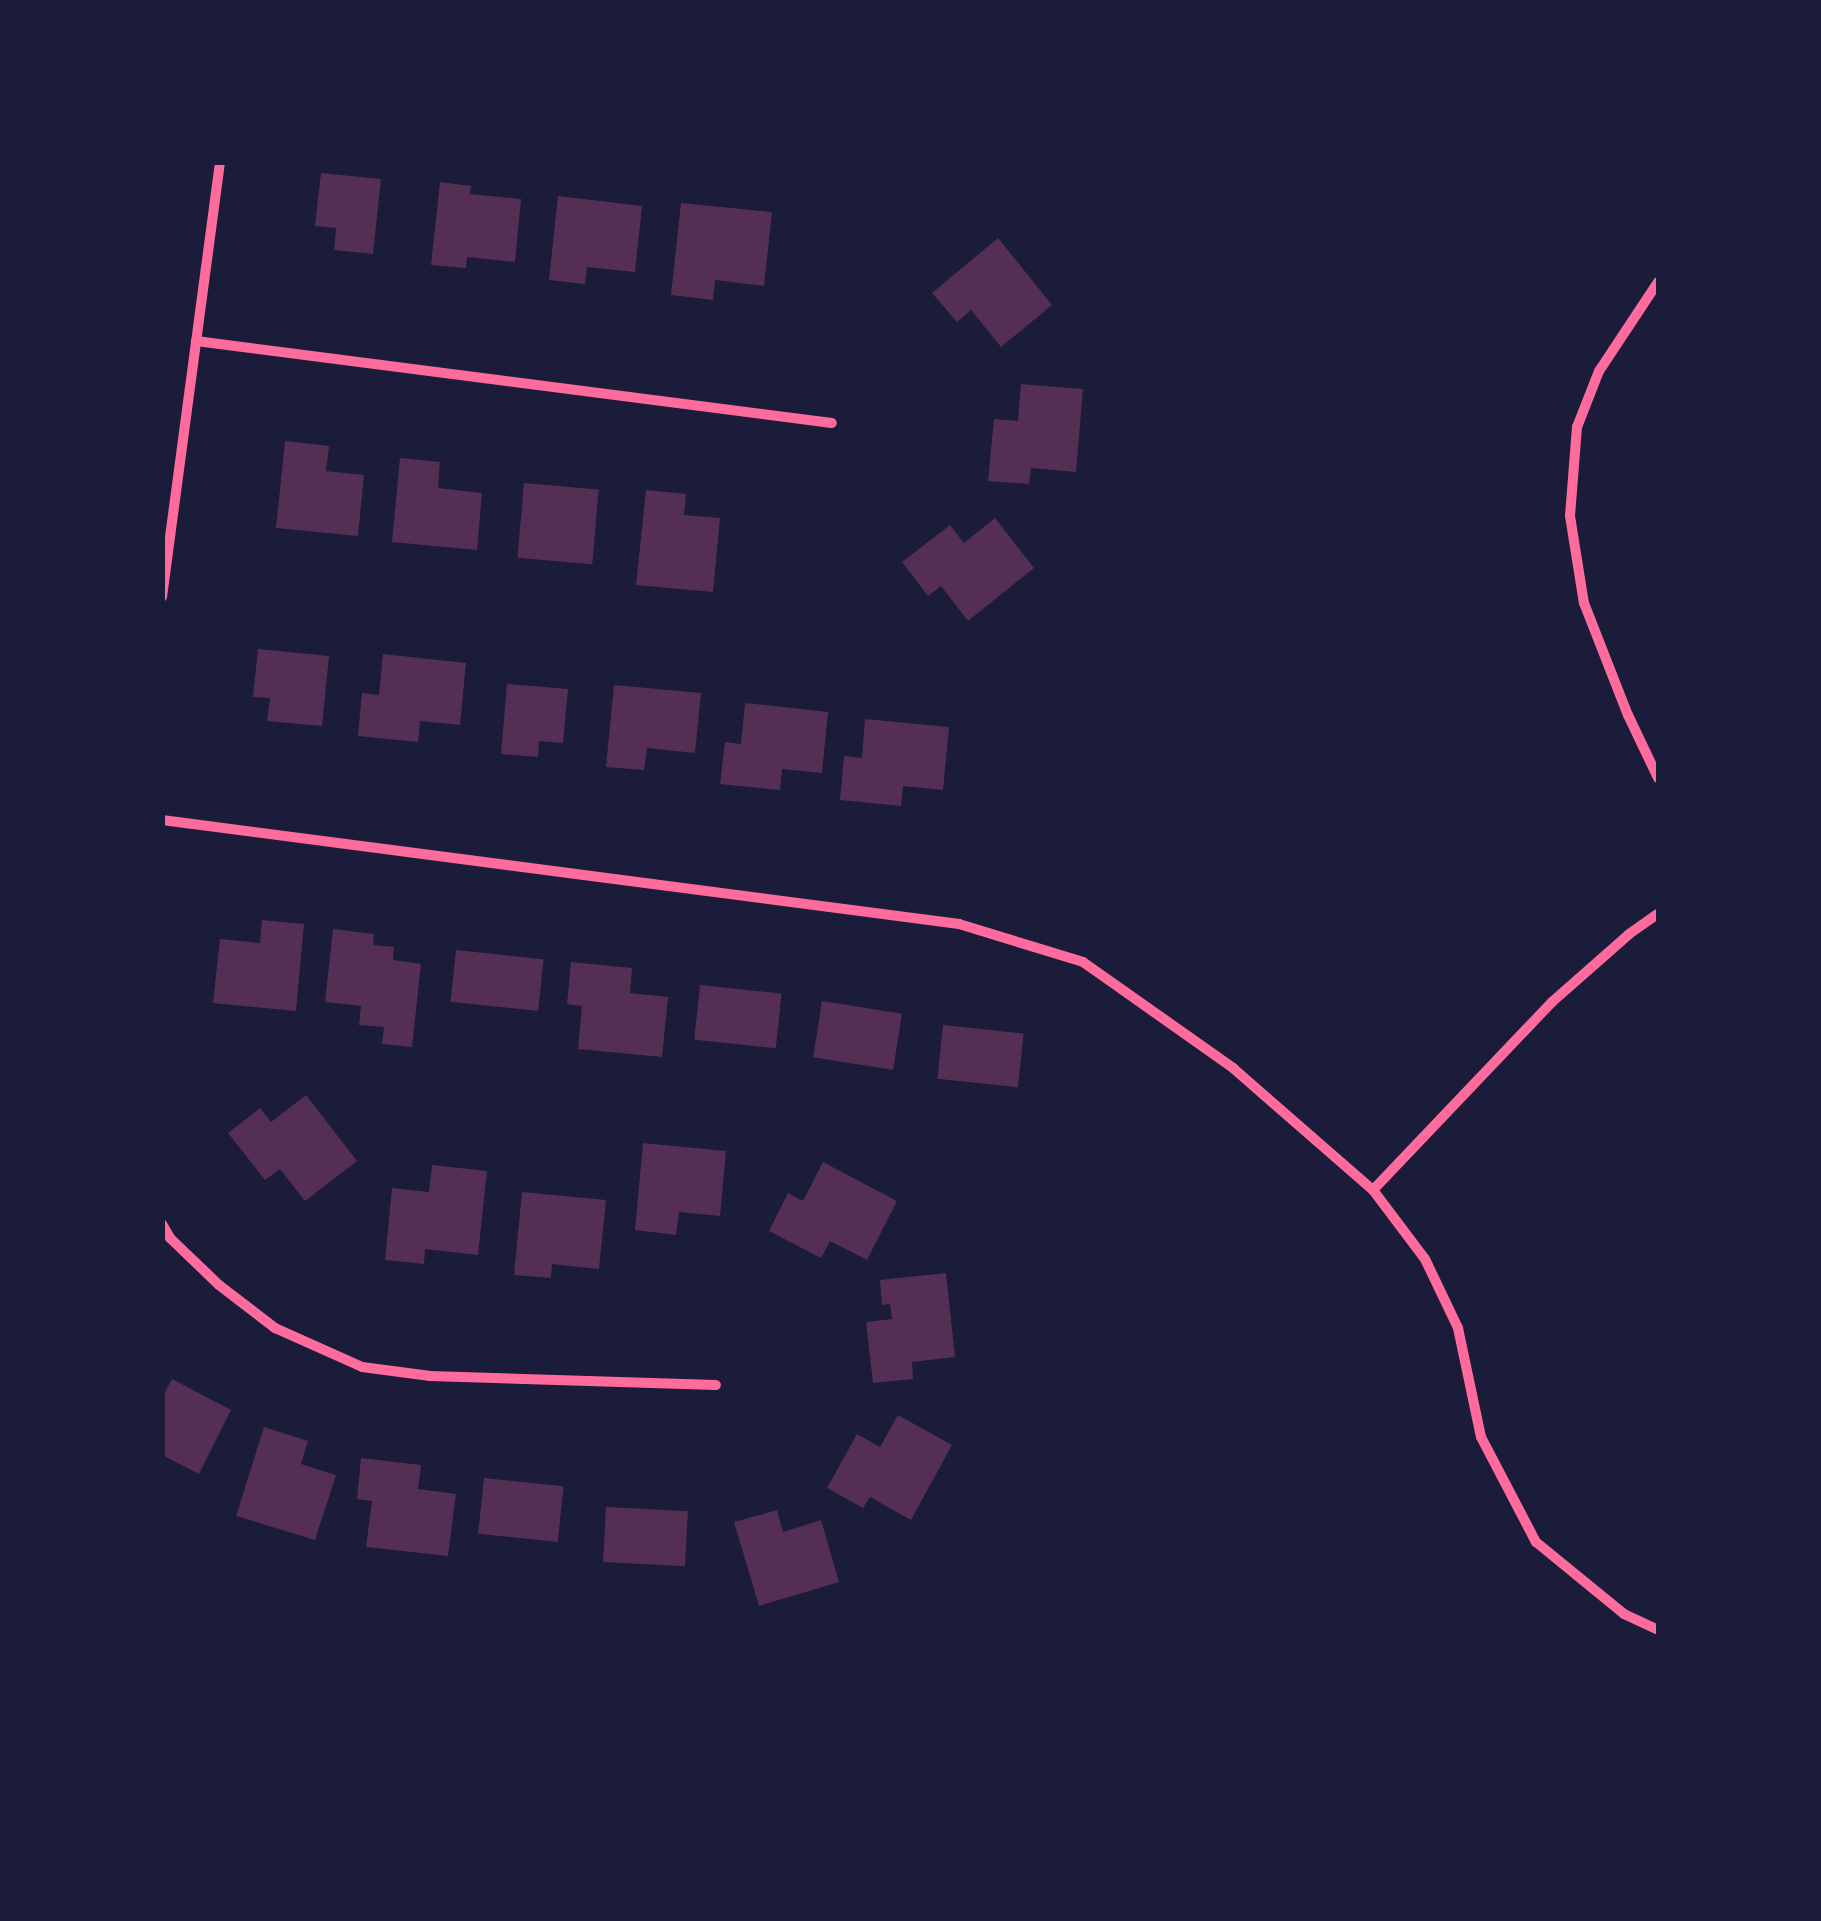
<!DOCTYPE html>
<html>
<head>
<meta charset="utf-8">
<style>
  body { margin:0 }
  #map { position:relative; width:1821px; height:1921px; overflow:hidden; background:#1b1b3a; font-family:"Nunito Sans",sans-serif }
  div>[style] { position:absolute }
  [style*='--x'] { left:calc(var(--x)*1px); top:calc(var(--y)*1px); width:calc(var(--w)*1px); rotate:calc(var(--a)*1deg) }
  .building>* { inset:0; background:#542f53; transform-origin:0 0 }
  .minor>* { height:10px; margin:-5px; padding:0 5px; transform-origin:5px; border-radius:5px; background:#ff6b9d }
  span { translate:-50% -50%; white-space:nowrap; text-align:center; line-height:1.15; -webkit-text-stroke:8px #1b1b3a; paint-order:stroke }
  .frame { position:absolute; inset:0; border:165px solid #1b1b3a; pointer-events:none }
</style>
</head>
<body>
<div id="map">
  <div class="building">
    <div style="clip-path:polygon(321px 173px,381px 179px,373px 254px,334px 250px,336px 228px,315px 226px)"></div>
    <div style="clip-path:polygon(440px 182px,471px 186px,470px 194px,521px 199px,515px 262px,467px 257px,466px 268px,431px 265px)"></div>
    <div style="clip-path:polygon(558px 196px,642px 206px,635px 272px,587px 267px,585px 284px,549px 280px)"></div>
    <div style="clip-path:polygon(681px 203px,772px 212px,764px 286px,715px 280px,713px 300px,671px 295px)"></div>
    <div style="clip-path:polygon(998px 238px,1052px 305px,1001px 347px,971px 310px,957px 322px,932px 293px)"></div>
    <div style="clip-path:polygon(1021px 384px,1083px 389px,1076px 472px,1031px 468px,1029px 484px,988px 481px,994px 419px,1018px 421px)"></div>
    <div style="clip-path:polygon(285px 441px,329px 446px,326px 471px,364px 475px,358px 536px,276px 528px)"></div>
    <div style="clip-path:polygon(400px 458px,440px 462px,438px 488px,482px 493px,477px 550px,392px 542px)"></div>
    <div style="left:524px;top:483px;width:75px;height:75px;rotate:5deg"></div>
    <div style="clip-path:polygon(646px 490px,686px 494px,684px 515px,720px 518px,713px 592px,636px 585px)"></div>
    <div style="clip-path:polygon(995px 518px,1034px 568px,968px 621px,941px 586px,928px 596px,902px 562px,950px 525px,964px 543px)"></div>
    <div style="clip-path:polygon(258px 649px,329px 656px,322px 726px,267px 721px,270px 698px,253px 697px)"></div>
    <div style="clip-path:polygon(383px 654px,466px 663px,460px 725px,420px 721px,418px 742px,358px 736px,362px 693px,379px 695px)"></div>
    <div style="clip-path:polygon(507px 684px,568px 689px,563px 743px,539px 741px,538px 757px,501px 754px)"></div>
    <div style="clip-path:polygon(614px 685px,701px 693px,695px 753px,647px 748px,644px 770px,606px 767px)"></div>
    <div style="clip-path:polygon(745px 703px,828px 712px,822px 773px,782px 769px,780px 790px,720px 784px,725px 742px,741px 744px)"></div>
    <div style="clip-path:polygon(865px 719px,949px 727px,943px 790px,903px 786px,901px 806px,840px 800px,844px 756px,862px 758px)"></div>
    <div style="clip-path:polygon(262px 920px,304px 924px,296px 1011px,213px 1003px,220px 939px,260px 943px)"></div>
    <div style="clip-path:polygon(333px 929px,374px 934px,373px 945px,394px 947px,393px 960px,421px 964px,412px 1047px,382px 1044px,384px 1027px,359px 1025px,361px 1006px,325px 1002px)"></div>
    <div style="left:456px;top:950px;width:88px;height:52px;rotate:6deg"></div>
    <div style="clip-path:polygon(571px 962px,632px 968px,630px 993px,668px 997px,662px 1057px,578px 1049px,582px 1006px,567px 1004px)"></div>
    <div style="left:700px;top:985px;width:82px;height:55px;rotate:6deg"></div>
    <div style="left:822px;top:1001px;width:81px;height:57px;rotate:9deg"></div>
    <div style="left:943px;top:1025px;width:81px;height:54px;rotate:6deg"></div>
    <div style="clip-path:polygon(306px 1095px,357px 1161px,305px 1201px,280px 1169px,265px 1180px,228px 1133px,260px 1108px,271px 1122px)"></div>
    <div style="clip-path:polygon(643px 1143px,726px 1151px,720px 1216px,679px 1212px,676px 1235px,635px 1230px)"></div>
    <div style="clip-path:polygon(823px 1162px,897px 1201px,867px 1260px,830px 1241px,821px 1258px,769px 1231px,788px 1193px,803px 1201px)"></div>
    <div style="clip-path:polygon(432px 1165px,487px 1171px,478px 1255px,425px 1249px,424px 1264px,385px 1260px,392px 1188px,429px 1192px)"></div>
    <div style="clip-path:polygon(522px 1192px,606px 1200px,599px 1269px,552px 1264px,551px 1278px,514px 1275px)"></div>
    <div style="clip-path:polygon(946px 1273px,955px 1357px,912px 1362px,913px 1379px,873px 1383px,866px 1322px,892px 1319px,890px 1304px,882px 1305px,880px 1280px)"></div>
    <div style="clip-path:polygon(172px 1379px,231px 1410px,199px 1474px,162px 1455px,162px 1398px)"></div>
    <div style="clip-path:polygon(898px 1415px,952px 1445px,911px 1520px,870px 1497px,863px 1508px,827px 1488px,857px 1434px,880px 1447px)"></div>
    <div style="clip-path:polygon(264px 1427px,308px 1441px,301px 1464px,336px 1475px,315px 1540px,236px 1516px)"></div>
    <div style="clip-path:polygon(361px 1458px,421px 1465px,418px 1489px,456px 1494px,448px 1556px,366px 1547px,372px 1501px,357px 1499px)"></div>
    <div style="left:484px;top:1478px;width:80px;height:56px;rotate:6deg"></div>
    <div style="left:606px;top:1507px;width:82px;height:55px;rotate:3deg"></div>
    <div style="clip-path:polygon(777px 1510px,783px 1532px,821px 1520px,839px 1582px,759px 1606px,734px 1522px)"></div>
  </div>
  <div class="minor">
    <div style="--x:1658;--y:282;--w:107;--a:123.5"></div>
    <div style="--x:1599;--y:371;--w:60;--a:111.4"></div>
    <div style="--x:1577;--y:427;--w:89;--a:94.5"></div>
    <div style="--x:1570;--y:516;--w:88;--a:80.9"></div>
    <div style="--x:1584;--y:603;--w:120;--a:68.6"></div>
    <div style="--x:1628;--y:715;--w:70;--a:64.5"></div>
    <div style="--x:196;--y:341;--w:641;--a:7.35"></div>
    <div style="--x:162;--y:597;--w:439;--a:-82.4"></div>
    <div style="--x:162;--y:820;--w:804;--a:7.43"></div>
    <div style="--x:959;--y:924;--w:130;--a:17"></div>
    <div style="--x:1083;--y:962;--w:184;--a:35.2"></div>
    <div style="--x:1233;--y:1068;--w:186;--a:41.1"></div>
    <div style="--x:1373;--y:1190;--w:86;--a:53"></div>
    <div style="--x:1425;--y:1259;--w:76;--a:64.4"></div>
    <div style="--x:1458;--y:1328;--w:111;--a:78.1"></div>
    <div style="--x:1481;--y:1437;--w:119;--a:62.4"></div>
    <div style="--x:1536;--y:1542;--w:114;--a:39.3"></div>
    <div style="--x:1624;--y:1614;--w:38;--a:25"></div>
    <div style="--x:1373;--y:1190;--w:260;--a:-46.4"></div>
    <div style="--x:1552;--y:1002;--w:103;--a:-41.4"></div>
    <div style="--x:1629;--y:934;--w:35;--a:-35"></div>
    <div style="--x:162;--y:1224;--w:16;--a:60"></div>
    <div style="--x:170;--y:1238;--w:68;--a:43.8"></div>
    <div style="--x:219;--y:1285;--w:71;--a:37.5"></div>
    <div style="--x:275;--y:1328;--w:95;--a:24.1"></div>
    <div style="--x:362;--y:1367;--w:69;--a:7.5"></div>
    <div style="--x:430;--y:1376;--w:286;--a:1.8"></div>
  </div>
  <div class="frame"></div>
</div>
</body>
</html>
